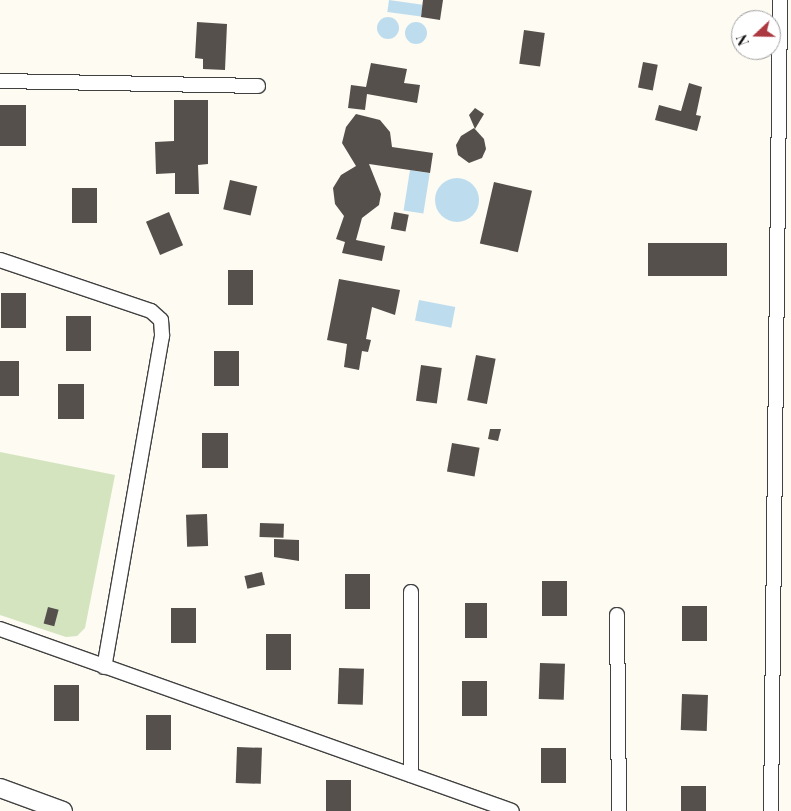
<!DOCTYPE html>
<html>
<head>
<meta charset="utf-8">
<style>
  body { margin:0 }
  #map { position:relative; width:791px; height:811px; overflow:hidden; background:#fdfbf2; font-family:"Playfair Display",serif }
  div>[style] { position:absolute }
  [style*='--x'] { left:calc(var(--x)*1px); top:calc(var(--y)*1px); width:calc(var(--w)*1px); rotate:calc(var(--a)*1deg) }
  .green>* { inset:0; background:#d3e4bf }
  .water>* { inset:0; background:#bdddee; transform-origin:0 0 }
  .round { border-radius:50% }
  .building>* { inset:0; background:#56504c; transform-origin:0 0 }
  .roads { filter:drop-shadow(1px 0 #414141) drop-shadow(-1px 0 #414141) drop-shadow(0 1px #414141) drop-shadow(0 -1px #414141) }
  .minor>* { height:14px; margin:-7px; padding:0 7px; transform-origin:7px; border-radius:7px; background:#fff }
  .tertiary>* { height:18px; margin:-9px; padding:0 9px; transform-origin:9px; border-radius:9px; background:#fff }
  span { translate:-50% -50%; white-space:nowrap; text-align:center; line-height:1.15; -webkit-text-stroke:5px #fff; paint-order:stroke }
  .north { position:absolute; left:731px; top:10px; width:50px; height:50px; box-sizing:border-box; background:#fff; border:1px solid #9f9f9f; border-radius:50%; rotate:249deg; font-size:14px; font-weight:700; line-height:20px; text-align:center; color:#0e0e0e }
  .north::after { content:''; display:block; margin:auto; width:18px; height:22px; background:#ac3840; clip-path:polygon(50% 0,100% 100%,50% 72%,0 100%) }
</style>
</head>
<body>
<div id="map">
  <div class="green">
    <div style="clip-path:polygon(0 452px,115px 475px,85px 628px,77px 636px,66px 637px,0 615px)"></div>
  </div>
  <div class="water">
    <div style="left:389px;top:0;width:34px;height:12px;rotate:8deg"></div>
    <div class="round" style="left:377px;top:17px;width:22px;height:22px"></div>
    <div class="round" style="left:405px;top:22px;width:22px;height:22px"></div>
    <div style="left:410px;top:170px;width:20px;height:41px;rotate:9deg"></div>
    <div class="round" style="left:435px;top:178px;width:44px;height:44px"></div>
    <div style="left:419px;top:300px;width:37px;height:21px;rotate:11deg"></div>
  </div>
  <div class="building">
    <div style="clip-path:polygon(423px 0,443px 0,440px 20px,421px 17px)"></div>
    <div style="clip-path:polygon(197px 22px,227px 24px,225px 70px,203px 69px,203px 59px,195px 58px)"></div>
    <div style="left:524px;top:30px;width:21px;height:34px;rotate:8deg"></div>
    <div style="left:643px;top:62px;width:15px;height:26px;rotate:11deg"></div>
    <div style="clip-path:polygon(371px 63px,407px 69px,404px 83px,420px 85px,417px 103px,367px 94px,365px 110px,348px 108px,351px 85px,366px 87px)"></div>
    <div style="clip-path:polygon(689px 83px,702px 87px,696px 115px,701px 116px,697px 131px,655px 120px,659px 105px,681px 111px)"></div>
    <div style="clip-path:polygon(174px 100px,208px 100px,208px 164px,198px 165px,199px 194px,175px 194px,175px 173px,156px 174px,155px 142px,174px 141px)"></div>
    <div style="left:0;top:105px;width:26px;height:41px"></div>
    <div style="clip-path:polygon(475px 108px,484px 114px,475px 129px,469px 115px)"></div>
    <div style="clip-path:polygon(356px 114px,380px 120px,390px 132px,392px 147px,433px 153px,430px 173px,369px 164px,381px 194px,379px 205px,362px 218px,356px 240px,385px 246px,382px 261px,342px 253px,345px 242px,336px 239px,344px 216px,335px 204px,333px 188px,341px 175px,356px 166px,342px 143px,346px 127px)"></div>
    <div style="clip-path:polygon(474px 128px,484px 139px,486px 149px,482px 158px,469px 163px,458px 155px,456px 145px,461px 136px)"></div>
    <div style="left:230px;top:180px;width:28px;height:30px;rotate:13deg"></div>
    <div style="left:494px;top:182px;width:39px;height:63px;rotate:13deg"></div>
    <div style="left:72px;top:188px;width:25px;height:35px"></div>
    <div style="left:169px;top:212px;width:36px;height:25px;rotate:67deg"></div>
    <div style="left:394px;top:212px;width:15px;height:17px;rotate:11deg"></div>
    <div style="left:727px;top:243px;width:33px;height:79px;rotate:90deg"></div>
    <div style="left:228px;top:270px;width:25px;height:35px"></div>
    <div style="clip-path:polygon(339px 279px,400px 290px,395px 315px,372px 307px,366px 339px,371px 340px,368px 352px,362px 351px,359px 370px,344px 367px,347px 344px,327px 340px)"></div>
    <div style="left:1px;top:293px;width:25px;height:35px"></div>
    <div style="left:66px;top:316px;width:25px;height:35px"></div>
    <div style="left:214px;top:351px;width:25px;height:35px"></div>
    <div style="left:476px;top:355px;width:20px;height:46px;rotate:11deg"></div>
    <div style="left:0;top:361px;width:19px;height:35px"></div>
    <div style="left:421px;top:365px;width:21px;height:36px;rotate:8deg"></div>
    <div style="left:58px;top:384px;width:26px;height:35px"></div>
    <div style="clip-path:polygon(490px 429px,501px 429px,498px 441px,488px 439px)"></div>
    <div style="left:202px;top:433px;width:26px;height:35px"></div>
    <div style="left:452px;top:443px;width:28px;height:29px;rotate:10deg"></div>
    <div style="left:207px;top:514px;width:32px;height:21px;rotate:88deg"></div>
    <div style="left:260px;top:523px;width:24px;height:14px;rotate:2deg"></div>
    <div style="clip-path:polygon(274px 539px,299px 540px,299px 561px,274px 557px)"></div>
    <div style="left:262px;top:572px;width:13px;height:18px;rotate:77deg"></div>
    <div style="left:345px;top:574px;width:25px;height:35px"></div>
    <div style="left:542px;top:581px;width:25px;height:35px"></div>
    <div style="left:465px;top:603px;width:22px;height:35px"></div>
    <div style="left:682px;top:606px;width:25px;height:35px"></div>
    <div style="left:48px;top:607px;width:11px;height:17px;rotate:15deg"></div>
    <div style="left:171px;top:608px;width:25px;height:35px"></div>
    <div style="left:266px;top:634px;width:25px;height:36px"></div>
    <div style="left:540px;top:663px;width:25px;height:36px;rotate:2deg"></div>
    <div style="left:339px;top:668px;width:25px;height:36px;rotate:2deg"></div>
    <div style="left:462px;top:681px;width:25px;height:35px"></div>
    <div style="left:54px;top:685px;width:25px;height:36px"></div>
    <div style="left:682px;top:694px;width:26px;height:36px;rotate:2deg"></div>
    <div style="left:146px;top:715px;width:25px;height:35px"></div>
    <div style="left:237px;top:747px;width:25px;height:36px;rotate:2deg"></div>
    <div style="left:541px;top:748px;width:25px;height:35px"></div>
    <div style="left:326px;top:780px;width:25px;height:31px"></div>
    <div style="left:681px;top:786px;width:25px;height:25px"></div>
  </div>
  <div class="roads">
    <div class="minor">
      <div style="--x:0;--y:81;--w:258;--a:1.1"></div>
      <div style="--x:0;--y:260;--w:159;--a:18.7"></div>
      <div style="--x:151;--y:311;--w:13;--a:42"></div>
      <div style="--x:161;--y:320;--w:16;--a:86"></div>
      <div style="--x:162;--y:336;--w:336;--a:99.9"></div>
      <div style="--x:411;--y:592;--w:183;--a:90"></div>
      <div style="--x:617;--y:615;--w:196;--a:89.4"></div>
      <div style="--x:0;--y:629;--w:543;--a:19.57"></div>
      <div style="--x:771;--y:811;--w:811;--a:-89.36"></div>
    </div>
    <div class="tertiary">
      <div style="--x:0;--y:788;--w:67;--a:20.1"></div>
    </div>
  </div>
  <div class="north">N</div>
</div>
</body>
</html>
